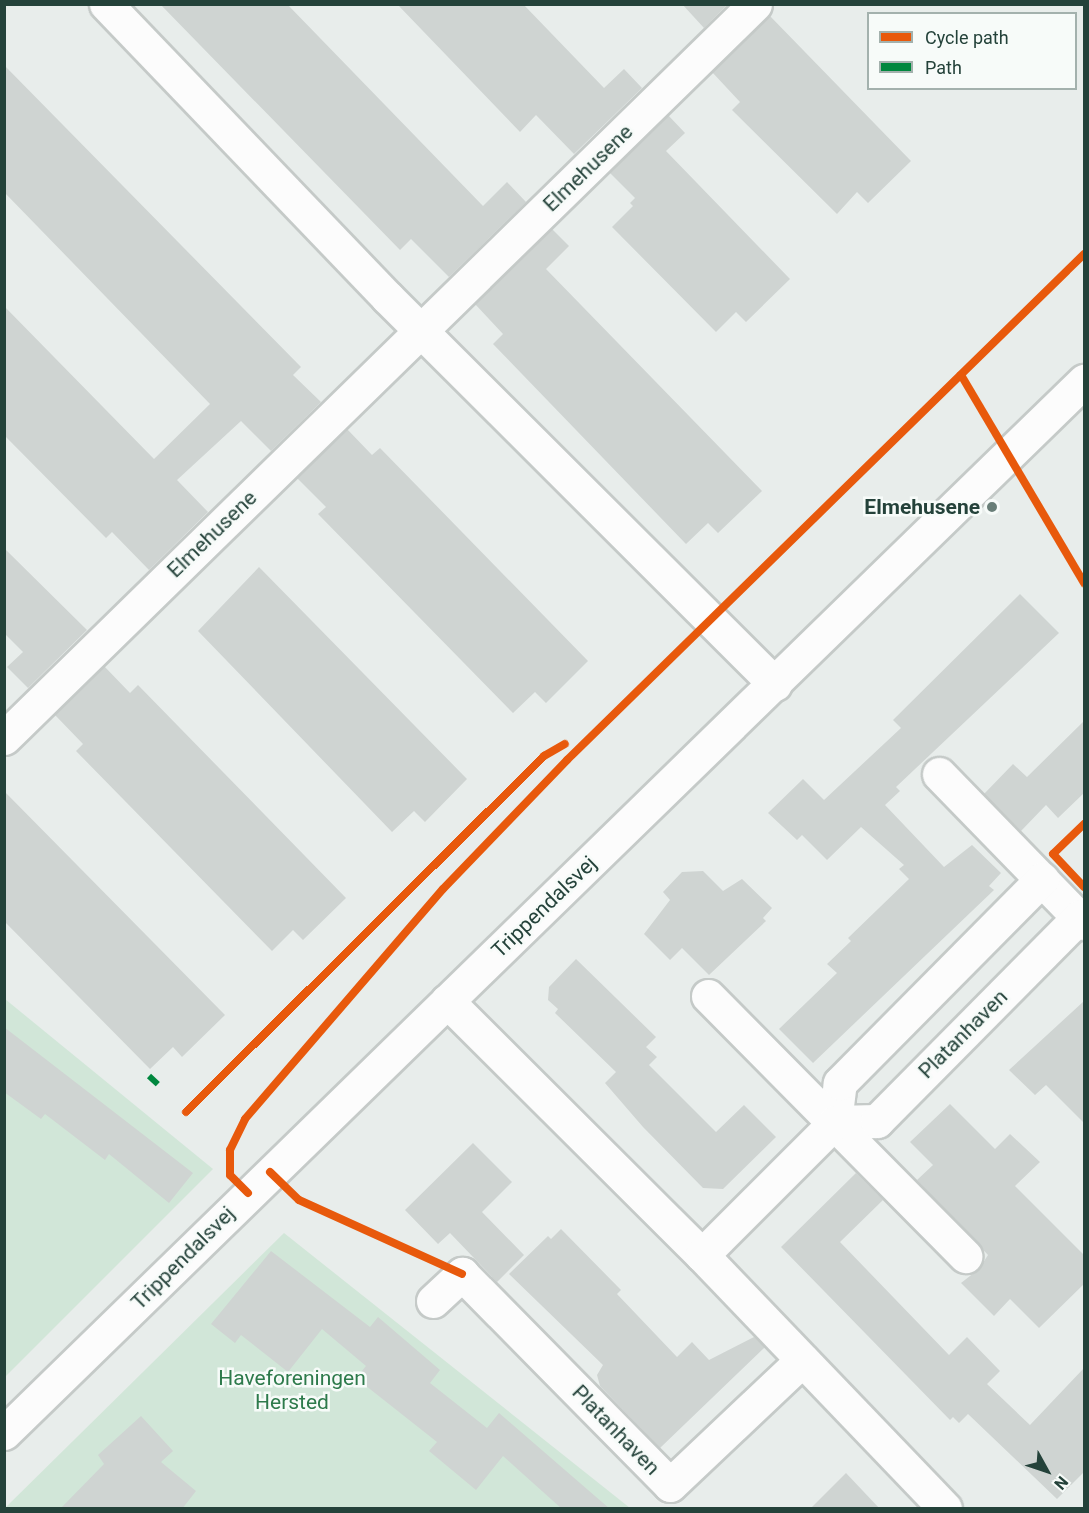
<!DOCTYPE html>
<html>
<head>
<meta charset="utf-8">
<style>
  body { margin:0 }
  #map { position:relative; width:1089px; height:1513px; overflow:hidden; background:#e8edeb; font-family:Roboto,sans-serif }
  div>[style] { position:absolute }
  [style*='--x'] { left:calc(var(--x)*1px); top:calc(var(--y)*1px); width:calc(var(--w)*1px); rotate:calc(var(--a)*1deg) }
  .green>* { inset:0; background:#d1e6d8 }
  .building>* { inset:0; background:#cfd4d2 }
  .roads { filter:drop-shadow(2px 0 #c5cac8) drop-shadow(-2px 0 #c5cac8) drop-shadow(0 2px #c5cac8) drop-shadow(0 -2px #c5cac8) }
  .street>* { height:33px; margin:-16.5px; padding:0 16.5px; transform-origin:16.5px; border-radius:16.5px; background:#fcfcfc }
  .secondary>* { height:33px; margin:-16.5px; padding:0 16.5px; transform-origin:16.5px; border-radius:16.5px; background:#fcfcfc }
  .quiet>* { height:6px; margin-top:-3px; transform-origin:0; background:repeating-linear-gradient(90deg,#00873e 0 12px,transparent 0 18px) }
  .cycleway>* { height:8px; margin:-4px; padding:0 4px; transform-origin:4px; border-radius:4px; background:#e8590c }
  .dots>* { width:16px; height:16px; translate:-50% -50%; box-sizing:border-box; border:3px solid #f7fbf9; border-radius:50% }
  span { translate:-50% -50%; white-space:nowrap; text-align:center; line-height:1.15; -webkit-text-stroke:5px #f7fbf9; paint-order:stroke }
  .street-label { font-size:21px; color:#24423a }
  .poi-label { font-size:21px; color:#24423a; font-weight:700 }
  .right { translate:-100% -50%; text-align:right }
  .park-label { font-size:21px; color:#2d7a4b }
  .frame { position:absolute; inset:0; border:6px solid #24423a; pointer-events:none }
  .legend { position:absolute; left:867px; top:12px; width:210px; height:78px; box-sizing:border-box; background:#f7fbf9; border:2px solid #a3b1ad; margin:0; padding:8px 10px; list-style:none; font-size:18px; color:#24423a }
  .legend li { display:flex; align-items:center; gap:12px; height:30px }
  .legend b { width:30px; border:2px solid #a3b1ad }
  .north { position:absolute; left:1017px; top:1441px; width:60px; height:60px; -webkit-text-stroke:4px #f7fbf9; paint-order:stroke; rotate:130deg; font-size:16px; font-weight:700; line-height:24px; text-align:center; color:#24423a }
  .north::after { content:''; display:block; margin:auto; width:21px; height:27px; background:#24423a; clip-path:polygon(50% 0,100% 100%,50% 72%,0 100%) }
</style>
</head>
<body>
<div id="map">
  <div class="green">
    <div style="clip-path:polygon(5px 999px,213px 1169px,5px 1377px)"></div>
    <div style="clip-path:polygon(284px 1233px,630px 1508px,5px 1508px)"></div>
  </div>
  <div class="building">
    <div style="clip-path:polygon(160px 4px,287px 4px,483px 206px,507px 182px,526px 202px,449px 277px,411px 239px,400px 250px)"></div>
    <div style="clip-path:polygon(397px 4px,523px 4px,604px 88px,624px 69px,642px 88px,574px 154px,536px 115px,520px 132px)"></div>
    <div style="clip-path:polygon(682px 4px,728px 4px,704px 28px)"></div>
    <div style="clip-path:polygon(769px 15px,911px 161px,868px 203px,857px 192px,837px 214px,732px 110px,740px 102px,712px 72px)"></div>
    <div style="clip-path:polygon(4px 65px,301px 367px,293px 375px,321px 402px,271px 451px,241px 421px,177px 480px,208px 512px,149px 570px,112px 532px,106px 538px,4px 435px,4px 306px,154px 459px,210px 404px,4px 192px)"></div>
    <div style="clip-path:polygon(668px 115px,685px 133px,666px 151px,790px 279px,746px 322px,736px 312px,716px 332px,612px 227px,633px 206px,630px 203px,635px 198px,609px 172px)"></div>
    <div style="clip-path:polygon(552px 229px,569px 246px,546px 269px,762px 491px,718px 533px,708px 523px,686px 544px,493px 344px,503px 334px,475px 304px)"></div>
    <div style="clip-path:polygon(347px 429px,372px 455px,380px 448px,588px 661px,546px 703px,535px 692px,513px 713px,318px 514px,326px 507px,297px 478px)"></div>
    <div style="clip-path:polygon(4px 548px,87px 630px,28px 688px,7px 667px,23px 652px,4px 633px)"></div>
    <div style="clip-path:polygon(259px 567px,467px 779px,425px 822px,414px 811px,392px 832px,198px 631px)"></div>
    <div style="clip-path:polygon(1020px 594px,1059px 633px,896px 787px,900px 791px,885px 805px,944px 867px,972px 845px,1001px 873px,989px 886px,994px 890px,813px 1063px,779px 1029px,837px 973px,827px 964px,851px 941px,848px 938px,909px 879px,899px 869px,904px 865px,861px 827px,827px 860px,802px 835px,797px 840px,768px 813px,803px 779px,824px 800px,901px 728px,893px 720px)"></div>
    <div style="clip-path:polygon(104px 666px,130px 693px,138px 685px,346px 898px,303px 940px,293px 930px,272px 951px,76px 751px,83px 744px,55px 715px)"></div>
    <div style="clip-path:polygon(1084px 721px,1084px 793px,1058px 818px,1046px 805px,1021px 831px,984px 794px,1013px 764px,1027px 777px)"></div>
    <div style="clip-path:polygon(4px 791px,225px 1015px,182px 1057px,173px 1047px,150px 1069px,4px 921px)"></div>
    <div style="clip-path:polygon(703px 871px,723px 891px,742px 879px,772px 908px,763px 918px,766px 921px,709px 975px,682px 948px,670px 960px,644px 934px,670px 900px,663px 892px,682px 872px)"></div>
    <div style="clip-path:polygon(576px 959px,656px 1037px,646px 1047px,657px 1057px,649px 1065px,716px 1132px,744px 1105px,776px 1137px,723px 1189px,703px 1188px,643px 1127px,605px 1083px,616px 1072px,555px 1013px,558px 1009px,548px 1000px,549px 987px)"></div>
    <div style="clip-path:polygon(1084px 1001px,1084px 1123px,1046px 1085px,1035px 1095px,1009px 1070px)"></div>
    <div style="clip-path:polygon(4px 1027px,193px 1173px,169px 1203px,109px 1154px,105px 1160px,45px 1114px,41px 1119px,4px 1092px)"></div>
    <div style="clip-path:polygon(950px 1104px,995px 1149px,1010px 1134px,1040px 1162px,1015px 1186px,1084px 1255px,1084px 1284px,1039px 1328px,1010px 1299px,994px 1316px,961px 1283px,979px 1269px,988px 1255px,917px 1180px,933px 1165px,910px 1142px)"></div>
    <div style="clip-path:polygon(473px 1143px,512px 1182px,482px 1212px,524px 1255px,497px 1282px,450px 1233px,438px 1244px,405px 1210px)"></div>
    <div style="clip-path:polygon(856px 1173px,883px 1200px,840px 1242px,949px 1355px,967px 1337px,1000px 1371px,987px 1384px,1030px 1425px,1084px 1368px,1084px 1472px,1057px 1499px,968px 1414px,959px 1423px,953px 1417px,950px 1420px,781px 1247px)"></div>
    <div style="clip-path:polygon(561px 1229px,621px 1290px,617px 1294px,677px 1357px,692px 1342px,709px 1360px,754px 1337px,765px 1347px,660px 1448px,600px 1386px,597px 1375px,603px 1365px,509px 1274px,548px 1236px,551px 1239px)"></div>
    <div style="clip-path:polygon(271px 1251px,370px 1327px,378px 1317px,440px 1370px,430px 1383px,487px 1428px,499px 1413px,610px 1509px,562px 1509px,503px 1456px,476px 1490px,429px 1451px,437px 1442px,356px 1378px,366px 1366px,322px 1329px,288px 1372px,241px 1335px,235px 1343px,211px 1324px)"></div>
    <div style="clip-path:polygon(141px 1416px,173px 1451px,161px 1462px,196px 1491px,182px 1509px,60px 1509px,104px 1464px,98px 1455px)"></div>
    <div style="clip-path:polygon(846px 1473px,880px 1509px,810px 1509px)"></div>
  </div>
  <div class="roads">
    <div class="street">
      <div style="--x:106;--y:4;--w:406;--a:46.2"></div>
      <div style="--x:387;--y:297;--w:548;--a:44.93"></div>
      <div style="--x:4;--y:738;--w:1050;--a:-44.34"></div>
      <div style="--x:939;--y:774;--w:208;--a:45.8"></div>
      <div style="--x:708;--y:996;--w:366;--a:45.3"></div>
      <div style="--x:447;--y:1001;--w:360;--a:44.9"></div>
      <div style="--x:702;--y:1255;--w:351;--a:46.2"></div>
      <div style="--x:835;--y:1122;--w:39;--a:-83"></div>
      <div style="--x:840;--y:1083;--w:287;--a:-45.3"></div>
      <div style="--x:702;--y:1255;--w:188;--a:-45"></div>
      <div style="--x:835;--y:1122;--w:42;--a:-1.4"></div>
      <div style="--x:877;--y:1121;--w:287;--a:-45.3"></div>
      <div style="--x:433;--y:1301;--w:40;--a:-43"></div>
      <div style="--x:462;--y:1274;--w:296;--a:45.4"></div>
      <div style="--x:670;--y:1485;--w:182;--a:-43.4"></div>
    </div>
    <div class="secondary">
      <div style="--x:4;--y:1433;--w:1508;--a:-44.25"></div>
    </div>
  </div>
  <div class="quiet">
    <div style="--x:149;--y:1076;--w:16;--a:43"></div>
  </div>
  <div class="cycleway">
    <div style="--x:961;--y:375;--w:242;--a:59.4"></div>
    <div style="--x:1084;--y:824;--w:43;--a:135.9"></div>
    <div style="--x:1053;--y:854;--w:45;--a:46.8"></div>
    <div style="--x:186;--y:1112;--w:505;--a:-44.84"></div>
    <div style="--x:544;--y:756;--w:24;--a:-30"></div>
    <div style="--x:270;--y:1172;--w:40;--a:44"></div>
    <div style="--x:299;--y:1200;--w:179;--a:24.4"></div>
    <div style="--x:248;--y:1193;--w:25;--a:-135"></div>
    <div style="--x:230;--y:1175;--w:25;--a:-90"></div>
    <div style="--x:230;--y:1150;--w:34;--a:-64"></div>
    <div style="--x:245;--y:1119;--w:303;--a:-49.3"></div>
    <div style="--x:443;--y:889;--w:179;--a:-46.1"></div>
    <div style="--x:567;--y:760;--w:723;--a:-44.38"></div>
  </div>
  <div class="dots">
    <div style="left:992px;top:507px;background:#697e78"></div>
  </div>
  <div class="street-label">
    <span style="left:588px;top:168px;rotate:-44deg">Elmehusene</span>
    <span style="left:212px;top:534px;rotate:-44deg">Elmehusene</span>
    <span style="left:544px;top:907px;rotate:-44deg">Trippendalsvej</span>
    <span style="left:963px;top:1034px;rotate:-45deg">Platanhaven</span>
    <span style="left:183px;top:1258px;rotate:-45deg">Trippendalsvej</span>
    <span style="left:616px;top:1430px;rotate:46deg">Platanhaven</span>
  </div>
  <div class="poi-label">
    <span class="right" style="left:980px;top:507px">Elmehusene</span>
  </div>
  <div class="park-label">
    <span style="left:292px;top:1390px">Haveforeningen<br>Hersted</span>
  </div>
  <div class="frame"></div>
  <ul class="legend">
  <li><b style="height:8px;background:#e8590c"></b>Cycle path</li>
  <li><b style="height:8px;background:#00873e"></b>Path</li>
  </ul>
  <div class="north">N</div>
</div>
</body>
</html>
